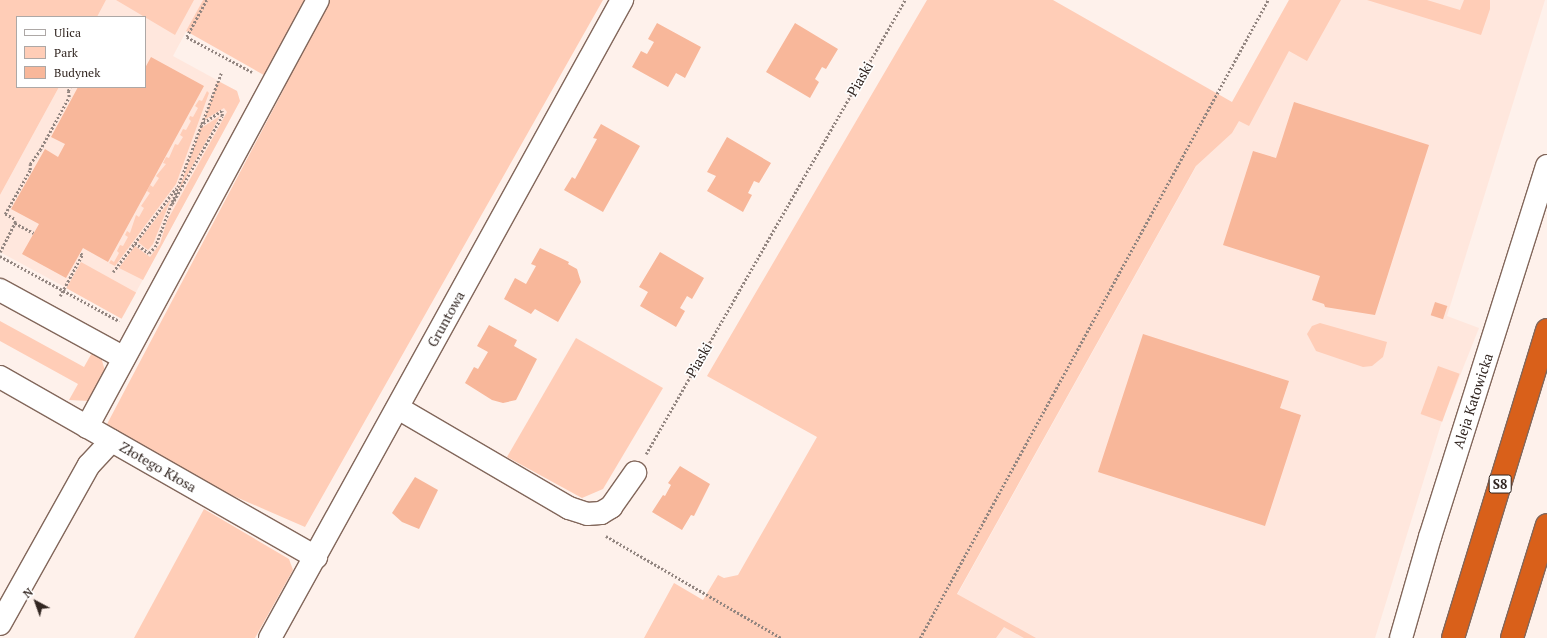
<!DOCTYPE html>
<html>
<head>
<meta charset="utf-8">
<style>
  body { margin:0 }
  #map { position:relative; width:1547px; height:638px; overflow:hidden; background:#fef1eb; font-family:"PT Serif",serif }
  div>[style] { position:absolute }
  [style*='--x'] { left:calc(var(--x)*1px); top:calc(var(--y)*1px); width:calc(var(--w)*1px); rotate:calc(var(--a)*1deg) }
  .built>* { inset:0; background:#ffe7dd }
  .green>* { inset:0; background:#ffcdb7; transform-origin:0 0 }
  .building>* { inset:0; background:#f8b79a; transform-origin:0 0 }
  .path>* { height:2.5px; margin-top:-1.25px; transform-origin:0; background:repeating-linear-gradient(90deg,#928580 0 2px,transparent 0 4px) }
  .roads { filter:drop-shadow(1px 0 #82675b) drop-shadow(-1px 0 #82675b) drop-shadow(0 1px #82675b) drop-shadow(0 -1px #82675b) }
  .minor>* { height:22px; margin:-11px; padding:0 11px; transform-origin:11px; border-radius:11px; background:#fff }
  .highway>* { height:22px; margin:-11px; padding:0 11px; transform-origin:11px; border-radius:11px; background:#d9601a }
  span { translate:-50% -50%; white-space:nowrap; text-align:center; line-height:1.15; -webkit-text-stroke:3px #fff; paint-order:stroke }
  .shield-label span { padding:1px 3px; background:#fff; border:1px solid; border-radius:3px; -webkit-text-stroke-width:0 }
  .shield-label { font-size:13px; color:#322621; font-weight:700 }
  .street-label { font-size:14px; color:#322621 }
  .legend { position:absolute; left:16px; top:16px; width:130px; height:72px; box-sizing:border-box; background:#fff; border:1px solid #ada8a6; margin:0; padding:5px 7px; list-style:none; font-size:12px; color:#322621 }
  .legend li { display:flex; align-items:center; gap:8px; height:20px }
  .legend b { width:20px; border:1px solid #ada8a6 }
  .north { position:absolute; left:16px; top:582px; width:40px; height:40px; -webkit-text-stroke:3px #fff; paint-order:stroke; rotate:319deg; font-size:11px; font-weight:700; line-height:16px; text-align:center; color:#322621 }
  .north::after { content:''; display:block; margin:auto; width:14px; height:18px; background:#322621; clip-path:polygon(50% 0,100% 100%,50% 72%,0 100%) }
</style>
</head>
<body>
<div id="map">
  <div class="built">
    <div style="clip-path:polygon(106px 0,203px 0,173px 56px,237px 91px,240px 101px,122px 318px,0 252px,0 195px,59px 87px,145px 87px,145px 17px,97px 17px)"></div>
    <div style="clip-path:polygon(1289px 0,1545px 0,1447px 316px,1479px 328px,1442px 421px,1375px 638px,933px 638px)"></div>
  </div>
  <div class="green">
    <div style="clip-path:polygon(0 0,106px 0,97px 17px,17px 17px,17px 87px,59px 87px,0 195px)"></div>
    <div style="clip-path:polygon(116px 0,194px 0,175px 35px)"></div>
    <div style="clip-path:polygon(203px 0,603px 0,305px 527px,213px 487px,106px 426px,285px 87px,186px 31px)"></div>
    <div style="clip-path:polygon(927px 0,1053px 0,1232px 102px,1289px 0,1341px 0,1307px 61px,1289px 51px,1249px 126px,1239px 121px,1232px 133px,1196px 166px,957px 594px,1036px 638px,1024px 638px,1004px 627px,996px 638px,644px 638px,674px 583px,703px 600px,718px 575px,724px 578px,738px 575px,817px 437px,707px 376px)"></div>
    <div style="clip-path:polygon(1367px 0,1427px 0,1460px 10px,1464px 0,1490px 0,1490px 9px,1481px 35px)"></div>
    <div style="clip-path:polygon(218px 81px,237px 91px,240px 101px,143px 280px,119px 268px,135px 246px,150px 257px,160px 244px,167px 221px,227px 112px,224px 108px,204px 120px)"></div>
    <div style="clip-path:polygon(207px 91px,209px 93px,176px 184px,115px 266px,109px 263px,111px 260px,114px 262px,119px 253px,117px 251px,120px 245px,123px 246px,128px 237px,125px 235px,127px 231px,130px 233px,136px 215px,139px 217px,144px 208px,141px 206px,150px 193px,147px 191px,150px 185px,153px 187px,159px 178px,156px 176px,166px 164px,163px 163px,166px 157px,169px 158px,175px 144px,178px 145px,183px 137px,180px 135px,183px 129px,186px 130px,191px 121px,189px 119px,190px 116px,193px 117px,198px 108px,195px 106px,199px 100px,202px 101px)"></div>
    <div style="clip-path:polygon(220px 116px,178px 192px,201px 128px)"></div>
    <div style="clip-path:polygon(171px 199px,153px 244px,148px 250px,138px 242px)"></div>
    <div style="left:81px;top:262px;width:63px;height:30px;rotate:29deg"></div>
    <div style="clip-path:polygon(0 321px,84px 367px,93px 351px,101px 357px,105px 371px,89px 401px,69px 400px,78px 384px,0 341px)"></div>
    <div style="clip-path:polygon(1320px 323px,1387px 342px,1383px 357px,1372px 366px,1363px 367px,1316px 351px,1307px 334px,1312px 326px)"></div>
    <div style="clip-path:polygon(576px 338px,663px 388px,603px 489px,582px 498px,507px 457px)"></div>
    <div style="left:1438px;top:366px;width:23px;height:51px;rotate:20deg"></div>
    <div style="clip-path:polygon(204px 509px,289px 559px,293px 570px,255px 638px,134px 638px)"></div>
  </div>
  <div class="building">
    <div style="clip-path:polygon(657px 23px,701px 47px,685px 78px,676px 73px,668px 87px,632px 67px,641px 51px,647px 54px,654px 42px,648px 39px)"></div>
    <div style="clip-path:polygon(795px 23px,838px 49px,826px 69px,822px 67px,815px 79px,819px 82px,810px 98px,766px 72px)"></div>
    <div style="clip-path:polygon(151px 57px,204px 86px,108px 262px,83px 248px,66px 278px,22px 254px,39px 224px,11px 209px,45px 149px,58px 157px,65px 144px,51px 137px,78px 87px,145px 87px,145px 68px)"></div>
    <div style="clip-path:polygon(1294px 102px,1429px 145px,1375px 315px,1325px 307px,1324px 304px,1312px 300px,1320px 276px,1223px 245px,1253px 151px,1276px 158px)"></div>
    <div style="clip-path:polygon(601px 124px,640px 146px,603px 212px,564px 190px,572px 177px,575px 179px,597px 139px,593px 138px)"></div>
    <div style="clip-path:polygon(727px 137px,771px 163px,759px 183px,754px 181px,748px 193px,752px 195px,743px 212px,707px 191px,716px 176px,707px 172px)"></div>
    <div style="clip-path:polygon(540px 248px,569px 262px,568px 264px,577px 269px,581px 282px,558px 322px,535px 309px,531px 314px,504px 299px,515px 278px,526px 284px,536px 266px,531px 264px)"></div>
    <div style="clip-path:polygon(660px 252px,704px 278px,692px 299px,687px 296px,680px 308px,685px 311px,676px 327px,640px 306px,648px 292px,639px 287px)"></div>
    <div style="left:1435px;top:302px;width:13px;height:14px;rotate:18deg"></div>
    <div style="clip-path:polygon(489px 325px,517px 340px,514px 346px,537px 359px,516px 400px,503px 403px,492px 400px,465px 383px,474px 367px,478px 369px,488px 352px,477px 346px)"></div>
    <div style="clip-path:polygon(1143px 334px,1289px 381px,1280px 408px,1301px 415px,1265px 526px,1098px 472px)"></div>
    <div style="clip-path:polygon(680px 466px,710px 484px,694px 516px,691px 515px,682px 530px,652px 512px,663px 495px,665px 496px,671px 485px,668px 483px)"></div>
    <div style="clip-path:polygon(415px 477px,438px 490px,419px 529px,402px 522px,392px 513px)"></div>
  </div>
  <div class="path">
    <div style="--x:207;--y:0;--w:42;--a:118.4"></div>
    <div style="--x:187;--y:37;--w:74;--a:28.3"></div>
    <div style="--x:172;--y:204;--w:101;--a:-60.4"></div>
    <div style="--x:222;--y:116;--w:5;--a:-90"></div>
    <div style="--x:222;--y:111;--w:25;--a:146"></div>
    <div style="--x:15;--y:223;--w:4;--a:-104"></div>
    <div style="--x:14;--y:219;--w:10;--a:-151"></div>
    <div style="--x:5;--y:214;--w:51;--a:-60.4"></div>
    <div style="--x:30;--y:170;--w:6;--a:-90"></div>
    <div style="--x:30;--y:164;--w:17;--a:-54"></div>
    <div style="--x:40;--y:150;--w:60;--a:-61.3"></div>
    <div style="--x:69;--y:97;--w:6;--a:-99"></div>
    <div style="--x:68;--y:91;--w:4;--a:-63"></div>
    <div style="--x:135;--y:243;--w:17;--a:36"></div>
    <div style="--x:149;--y:253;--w:8;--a:-45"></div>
    <div style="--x:155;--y:247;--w:186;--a:-69.2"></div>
    <div style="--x:0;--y:252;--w:33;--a:-63"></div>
    <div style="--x:15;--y:223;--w:21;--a:28"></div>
    <div style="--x:0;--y:256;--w:136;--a:28.6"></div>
    <div style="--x:113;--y:272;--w:105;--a:-53.1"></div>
    <div style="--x:60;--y:296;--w:47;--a:-61.8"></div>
    <div style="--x:82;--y:255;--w:3;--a:-135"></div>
    <div style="--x:646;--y:454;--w:523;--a:-60.3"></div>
    <div style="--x:606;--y:536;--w:203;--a:30.2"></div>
    <div style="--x:920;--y:638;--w:727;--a:-61.39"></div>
  </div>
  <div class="roads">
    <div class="minor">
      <div style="--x:0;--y:290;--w:141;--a:28.7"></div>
      <div style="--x:0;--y:377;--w:364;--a:29.7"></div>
      <div style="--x:398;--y:408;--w:198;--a:30.3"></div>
      <div style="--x:569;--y:508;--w:19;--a:18"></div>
      <div style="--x:587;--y:514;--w:14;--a:-4"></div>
      <div style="--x:601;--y:513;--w:12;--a:-31"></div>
      <div style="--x:611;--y:507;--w:42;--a:-54.8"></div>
      <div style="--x:87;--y:427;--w:485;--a:-61.6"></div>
      <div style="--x:0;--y:624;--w:182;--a:-60.8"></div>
      <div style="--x:89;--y:465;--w:33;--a:-47"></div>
      <div style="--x:270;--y:638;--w:729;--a:-61.11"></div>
      <div style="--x:1401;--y:638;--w:105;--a:-74"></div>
      <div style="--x:1430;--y:537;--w:389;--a:-72.5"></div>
    </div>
    <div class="highway">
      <div style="--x:1453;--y:638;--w:322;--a:-73"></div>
      <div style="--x:1512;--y:638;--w:118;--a:-72.8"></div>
    </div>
  </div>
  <div class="shield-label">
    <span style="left:1500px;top:484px">S8</span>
  </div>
  <div class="street-label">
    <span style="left:860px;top:79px;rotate:-60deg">Piaski</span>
    <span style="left:446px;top:319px;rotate:-61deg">Gruntowa</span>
    <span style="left:699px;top:360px;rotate:-60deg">Piaski</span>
    <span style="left:1473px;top:401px;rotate:-72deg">Aleja Katowicka</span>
    <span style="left:158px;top:467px;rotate:30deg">Złotego Kłosa</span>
  </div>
  <ul class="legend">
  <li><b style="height:5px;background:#fff"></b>Ulica</li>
  <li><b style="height:11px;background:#ffcdb7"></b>Park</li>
  <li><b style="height:11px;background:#f8b79a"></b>Budynek</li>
  </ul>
  <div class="north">N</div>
</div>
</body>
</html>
